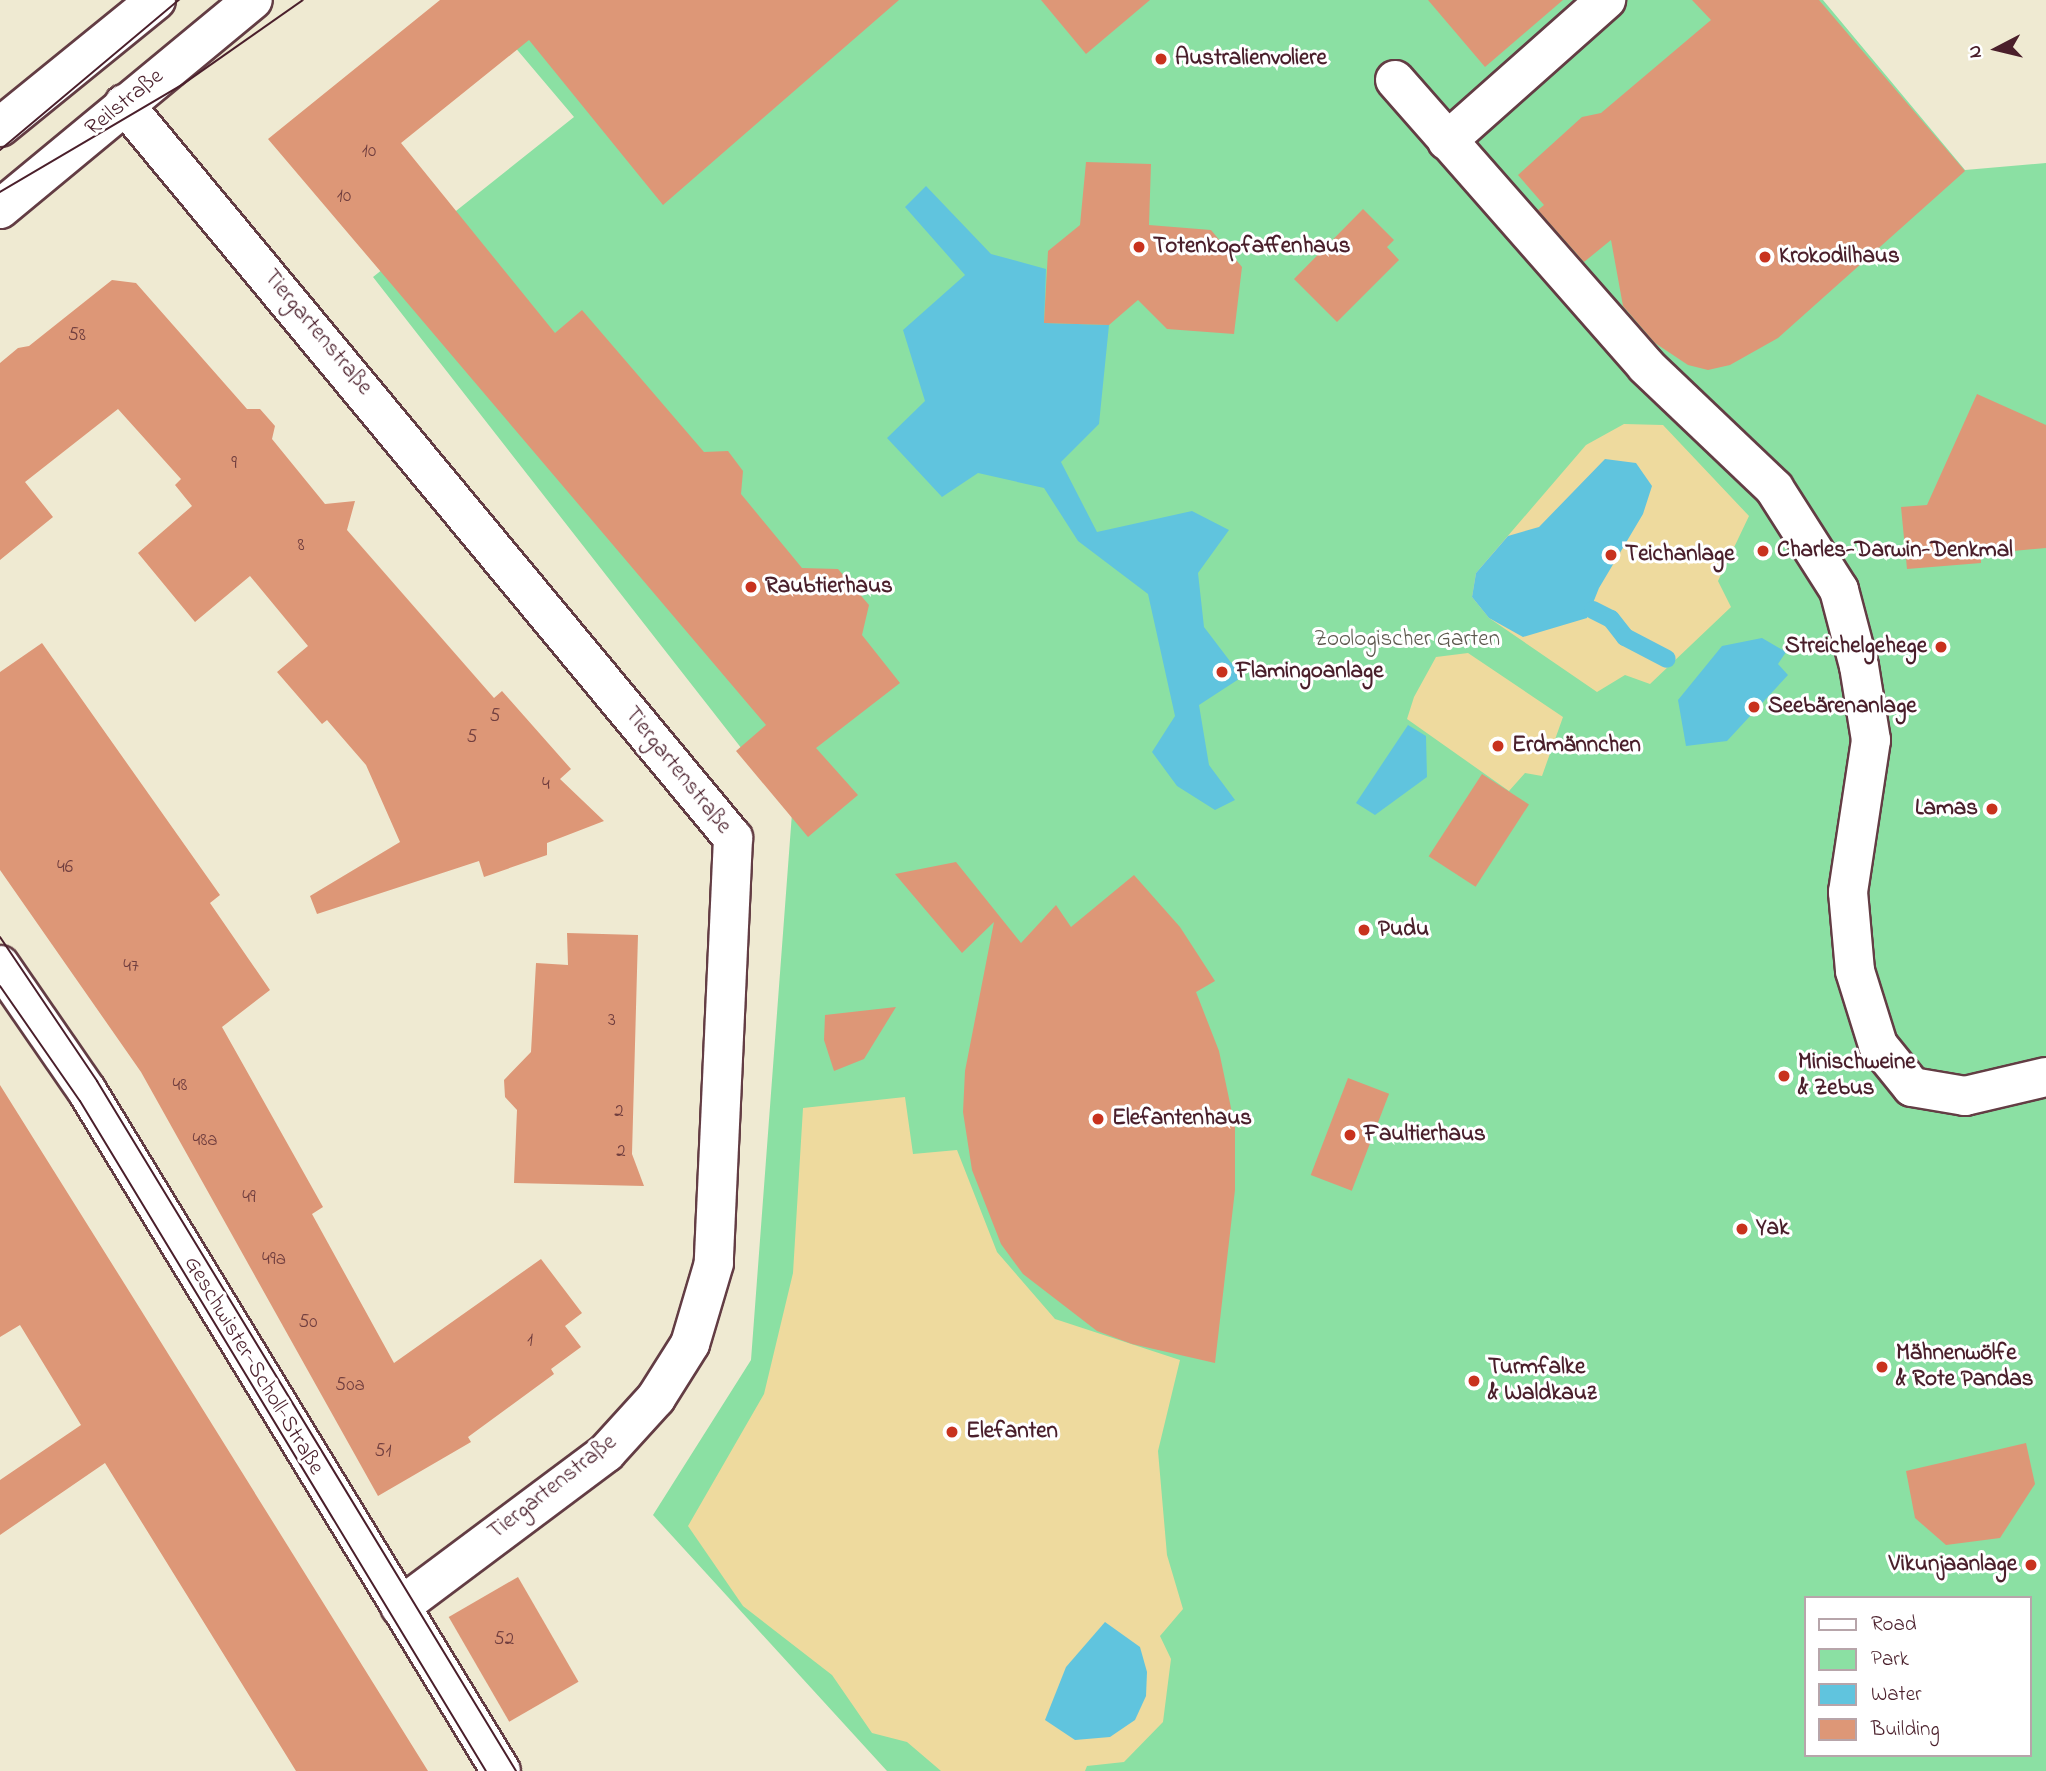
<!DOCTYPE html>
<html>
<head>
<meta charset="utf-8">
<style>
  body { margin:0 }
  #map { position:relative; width:2046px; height:1771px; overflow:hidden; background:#efead2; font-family:"Indie Flower",sans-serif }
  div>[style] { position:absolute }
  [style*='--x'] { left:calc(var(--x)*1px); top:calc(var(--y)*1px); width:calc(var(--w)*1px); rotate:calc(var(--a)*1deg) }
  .green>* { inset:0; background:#8be0a3 }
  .sand>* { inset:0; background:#eeda9e }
  .water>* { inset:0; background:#60c4de }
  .stream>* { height:18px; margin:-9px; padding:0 9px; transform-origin:9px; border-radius:9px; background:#60c4de }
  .building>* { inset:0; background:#dd9777; transform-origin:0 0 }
  .roads { filter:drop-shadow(2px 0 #633d44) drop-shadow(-2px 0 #633d44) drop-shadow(0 2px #633d44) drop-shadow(0 -2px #633d44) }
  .minor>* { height:38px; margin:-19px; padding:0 19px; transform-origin:19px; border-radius:19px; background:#fff }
  .major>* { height:38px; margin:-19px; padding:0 19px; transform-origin:19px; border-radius:19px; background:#fff }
  .tram>* { height:2px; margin:-1px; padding:0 1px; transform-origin:1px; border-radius:1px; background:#4a1f2b }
  .dots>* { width:19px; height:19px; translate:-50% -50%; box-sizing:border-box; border:4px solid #fff; border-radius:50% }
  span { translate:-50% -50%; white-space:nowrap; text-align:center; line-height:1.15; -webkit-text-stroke:6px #fff; paint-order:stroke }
  .number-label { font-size:19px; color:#6f3d3e }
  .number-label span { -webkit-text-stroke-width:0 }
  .poi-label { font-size:23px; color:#4a1f2b; font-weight:700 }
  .left { translate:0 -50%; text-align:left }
  .right { translate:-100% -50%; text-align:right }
  .street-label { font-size:23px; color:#4a1f2b }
  .park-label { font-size:23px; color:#5e594f }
  .legend { position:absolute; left:1804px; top:1596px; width:228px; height:161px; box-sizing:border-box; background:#fff; border:2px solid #b7a5aa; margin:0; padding:9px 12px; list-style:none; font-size:21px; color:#4a1f2b }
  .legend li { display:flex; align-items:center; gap:14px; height:35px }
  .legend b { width:35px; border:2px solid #b7a5aa }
  .north { position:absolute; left:1962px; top:14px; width:70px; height:70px; -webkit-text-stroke:5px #fff; paint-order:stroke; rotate:263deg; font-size:19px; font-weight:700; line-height:28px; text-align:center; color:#4a1f2b }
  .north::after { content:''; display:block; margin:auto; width:24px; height:32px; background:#4a1f2b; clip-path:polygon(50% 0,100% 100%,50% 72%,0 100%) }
</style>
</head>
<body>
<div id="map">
  <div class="green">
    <div style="clip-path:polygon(evenodd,475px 0,1823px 0,1965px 170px,2046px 163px,2046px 1771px,887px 1771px,653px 1515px,751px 1360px,792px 813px,373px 277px,574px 117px,475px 0,1806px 1598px,2030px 1598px,2030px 1755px,1806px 1755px,1806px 1598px)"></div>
  </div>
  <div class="sand">
    <div style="clip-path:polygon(1624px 424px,1663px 425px,1749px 516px,1718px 581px,1731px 607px,1650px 684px,1625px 675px,1597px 692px,1489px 618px,1472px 597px,1476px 573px,1586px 445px)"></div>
    <div style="clip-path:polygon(1468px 653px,1563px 717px,1542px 776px,1525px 773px,1509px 791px,1407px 719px,1414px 697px,1436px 657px)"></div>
    <div style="clip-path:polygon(905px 1097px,913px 1154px,957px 1150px,997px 1252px,1055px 1319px,1180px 1360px,1158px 1451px,1167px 1555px,1183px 1609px,1160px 1636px,1171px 1659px,1163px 1722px,1124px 1762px,1087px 1766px,1085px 1771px,941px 1771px,907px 1742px,872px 1733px,832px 1675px,743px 1606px,688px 1526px,764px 1394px,793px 1273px,803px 1108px)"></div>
  </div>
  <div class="water">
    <div style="clip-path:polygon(926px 186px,991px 254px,1046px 269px,1044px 323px,1109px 325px,1099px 424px,1061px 462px,1097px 532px,1192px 511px,1229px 530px,1198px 573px,1204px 627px,1242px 677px,1199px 705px,1209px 765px,1235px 800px,1215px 810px,1177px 786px,1152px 752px,1175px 716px,1148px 594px,1078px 541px,1044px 488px,978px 473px,942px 497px,887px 438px,925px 401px,903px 330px,965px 275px,905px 207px)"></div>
    <div style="clip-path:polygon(1605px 459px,1636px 463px,1652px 486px,1643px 514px,1599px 588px,1587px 618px,1523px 637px,1489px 618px,1472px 597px,1476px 573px,1508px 536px,1539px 527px)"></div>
    <div style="clip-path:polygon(1762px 638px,1786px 652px,1778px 664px,1788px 675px,1727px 741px,1686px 746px,1678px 700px,1722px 646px)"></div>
    <div style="clip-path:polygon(1408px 725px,1426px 736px,1427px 777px,1375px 815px,1356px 803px)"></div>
    <div style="clip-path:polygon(1105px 1622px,1140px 1647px,1147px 1672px,1146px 1696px,1135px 1720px,1110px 1737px,1075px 1740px,1045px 1720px,1066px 1667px)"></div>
  </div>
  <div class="stream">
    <div style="--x:1593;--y:610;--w:20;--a:27"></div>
    <div style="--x:1611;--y:619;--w:23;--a:52"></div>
    <div style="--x:1625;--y:637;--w:47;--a:27.6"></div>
  </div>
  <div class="building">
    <div style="clip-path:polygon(440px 0,899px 0,663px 205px,529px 40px,401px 143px,555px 333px,582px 310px,704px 452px,728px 451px,743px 471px,741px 494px,802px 568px,838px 569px,869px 605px,862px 635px,900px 683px,816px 748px,858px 795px,808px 837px,736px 751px,766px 725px,268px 139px)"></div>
    <div style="clip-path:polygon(1041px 0,1150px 0,1086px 54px)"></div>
    <div style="clip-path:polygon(1428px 0,1563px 0,1485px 67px)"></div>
    <div style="clip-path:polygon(1692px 0,1819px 0,1965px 171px,1778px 338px,1730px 365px,1708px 370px,1688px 365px,1655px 343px,1623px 306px,1611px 240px,1584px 262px,1538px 210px,1544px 205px,1518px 175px,1582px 117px,1601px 113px,1711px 20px)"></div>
    <div style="clip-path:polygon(1086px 162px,1151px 164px,1149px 225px,1211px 230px,1242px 267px,1234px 334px,1167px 329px,1138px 300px,1109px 325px,1044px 323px,1048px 251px,1080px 225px)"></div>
    <div style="clip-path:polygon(1363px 209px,1394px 240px,1387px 247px,1399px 260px,1337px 322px,1294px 279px)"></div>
    <div style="clip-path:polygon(112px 280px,136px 283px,247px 409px,260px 409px,275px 426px,272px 439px,325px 504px,355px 501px,347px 530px,494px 698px,502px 691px,571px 769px,560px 779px,604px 821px,547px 843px,547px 855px,484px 877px,479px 861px,317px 914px,310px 896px,400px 842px,366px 765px,327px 720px,322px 724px,277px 672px,308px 646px,250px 576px,195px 622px,138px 553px,192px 506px,175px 485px,181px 479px,118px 409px,25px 482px,53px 517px,0 560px,0 363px,18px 348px,29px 346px)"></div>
    <div style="clip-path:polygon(1977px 394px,2046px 425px,2046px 548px,1981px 554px,1981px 563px,1907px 569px,1901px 507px,1927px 505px)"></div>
    <div style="clip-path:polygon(42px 643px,220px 895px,210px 903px,270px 990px,222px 1027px,323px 1207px,312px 1214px,394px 1363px,541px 1259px,582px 1313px,565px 1326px,581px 1347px,551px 1369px,554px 1374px,468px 1437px,471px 1442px,378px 1496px,141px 1072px,0 870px,0 672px)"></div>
    <div style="left:1482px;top:774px;width:56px;height:98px;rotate:33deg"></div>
    <div style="clip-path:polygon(956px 862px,1021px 943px,1056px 905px,1071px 927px,1134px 875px,1180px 927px,1215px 981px,1196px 992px,1219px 1051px,1235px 1127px,1235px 1190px,1215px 1363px,1132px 1344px,1097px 1331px,1023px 1274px,1001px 1244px,972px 1170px,963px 1112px,965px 1071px,994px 922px,962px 953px,895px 874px)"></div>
    <div style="clip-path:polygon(567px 933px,638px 935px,632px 1154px,644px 1186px,514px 1183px,517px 1110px,505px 1097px,504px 1080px,531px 1052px,536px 963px,568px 965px)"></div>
    <div style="clip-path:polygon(896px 1007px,864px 1059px,834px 1071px,824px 1040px,825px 1015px)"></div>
    <div style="left:1348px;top:1078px;width:44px;height:104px;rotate:21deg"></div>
    <div style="clip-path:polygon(0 1085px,134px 1299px,428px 1771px,296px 1771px,105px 1463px,0 1535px,0 1480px,81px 1425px,20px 1325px,0 1337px)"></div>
    <div style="clip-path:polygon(2026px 1443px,2035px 1484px,2000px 1538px,1946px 1545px,1915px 1518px,1906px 1471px)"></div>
    <div style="left:518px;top:1577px;width:121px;height:80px;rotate:60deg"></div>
  </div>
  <div class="roads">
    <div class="minor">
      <div style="--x:1395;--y:80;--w:381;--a:48.7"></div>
      <div style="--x:1646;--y:366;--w:177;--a:43.6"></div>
      <div style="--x:1774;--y:488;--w:121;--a:57.5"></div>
      <div style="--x:1839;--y:590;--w:79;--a:75.3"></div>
      <div style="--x:1859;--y:666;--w:75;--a:80.8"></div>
      <div style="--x:1871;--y:740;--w:154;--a:98.6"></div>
      <div style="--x:1848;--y:892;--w:79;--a:84.9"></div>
      <div style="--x:1855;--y:971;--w:77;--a:72.7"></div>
      <div style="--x:1878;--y:1045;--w:54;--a:51"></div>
      <div style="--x:1912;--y:1087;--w:54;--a:9.6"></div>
      <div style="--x:1965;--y:1096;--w:83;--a:-13.2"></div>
      <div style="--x:124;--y:104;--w:954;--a:50.32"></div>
      <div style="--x:733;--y:838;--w:425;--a:92.6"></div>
      <div style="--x:714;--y:1263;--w:84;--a:106.5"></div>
      <div style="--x:690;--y:1344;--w:64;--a:122.2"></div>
      <div style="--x:656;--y:1398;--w:74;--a:132.3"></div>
      <div style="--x:606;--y:1453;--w:257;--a:143.2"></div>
      <div style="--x:1447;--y:141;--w:213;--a:-41.6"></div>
      <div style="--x:0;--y:965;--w:153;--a:55.4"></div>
      <div style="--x:87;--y:1091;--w:796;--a:58.67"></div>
    </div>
    <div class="major">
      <div style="--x:0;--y:127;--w:201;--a:-39.1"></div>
      <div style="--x:0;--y:209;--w:328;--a:-39.6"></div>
    </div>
  </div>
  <div class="tram">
    <div style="--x:0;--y:150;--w:234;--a:-40"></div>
    <div style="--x:0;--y:192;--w:212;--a:-30.5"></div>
    <div style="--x:183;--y:84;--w:146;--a:-35"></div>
    <div style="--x:0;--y:937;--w:174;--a:56"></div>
    <div style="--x:97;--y:1081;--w:807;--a:58.73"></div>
    <div style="--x:0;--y:986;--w:140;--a:55.2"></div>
    <div style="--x:80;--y:1101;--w:783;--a:58.79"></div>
  </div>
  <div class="dots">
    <div style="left:1161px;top:59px;background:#c8321e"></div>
    <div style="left:1139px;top:247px;background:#c8321e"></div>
    <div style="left:1765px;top:257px;background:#c8321e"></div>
    <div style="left:1763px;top:551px;background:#c8321e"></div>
    <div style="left:1611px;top:555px;background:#c8321e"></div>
    <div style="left:751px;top:587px;background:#c8321e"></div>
    <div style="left:1941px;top:647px;background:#c8321e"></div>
    <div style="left:1222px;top:672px;background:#c8321e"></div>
    <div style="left:1754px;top:707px;background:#c8321e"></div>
    <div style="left:1498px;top:746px;background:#c8321e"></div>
    <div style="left:1992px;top:809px;background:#c8321e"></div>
    <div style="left:1364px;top:930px;background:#c8321e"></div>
    <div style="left:1784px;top:1076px;background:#c8321e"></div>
    <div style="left:1098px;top:1119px;background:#c8321e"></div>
    <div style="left:1350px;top:1135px;background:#c8321e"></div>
    <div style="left:1742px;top:1229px;background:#c8321e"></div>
    <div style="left:1882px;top:1367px;background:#c8321e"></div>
    <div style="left:1474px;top:1381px;background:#c8321e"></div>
    <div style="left:952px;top:1432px;background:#c8321e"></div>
    <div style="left:2031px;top:1565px;background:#c8321e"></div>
  </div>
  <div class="number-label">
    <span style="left:369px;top:152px">10</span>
    <span style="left:344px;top:197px">10</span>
    <span style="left:77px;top:336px">58</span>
    <span style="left:234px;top:464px">9</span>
    <span style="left:301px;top:546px">8</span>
    <span style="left:495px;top:717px">5</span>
    <span style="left:472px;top:738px">5</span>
    <span style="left:546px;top:785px">4</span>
    <span style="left:65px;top:868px">46</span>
    <span style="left:131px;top:967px">47</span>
    <span style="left:612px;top:1021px">3</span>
    <span style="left:180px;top:1086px">48</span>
    <span style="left:619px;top:1112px">2</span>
    <span style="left:205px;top:1141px">48a</span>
    <span style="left:621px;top:1152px">2</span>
    <span style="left:249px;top:1198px">49</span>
    <span style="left:274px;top:1260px">49a</span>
    <span style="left:308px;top:1323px">50</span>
    <span style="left:530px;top:1341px">1</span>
    <span style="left:350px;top:1386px">50a</span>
    <span style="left:383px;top:1452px">51</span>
    <span style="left:504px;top:1640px">52</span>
  </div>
  <div class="poi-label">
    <span class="left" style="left:1175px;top:59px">Australienvoliere</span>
    <span class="left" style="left:1153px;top:247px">Totenkopfaffenhaus</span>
    <span class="left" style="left:1779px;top:257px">Krokodilhaus</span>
    <span class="left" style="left:1777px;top:551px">Charles-Darwin-Denkmal</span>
    <span class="left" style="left:1625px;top:555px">Teichanlage</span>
    <span class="left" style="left:765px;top:587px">Raubtierhaus</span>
    <span class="right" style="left:1927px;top:647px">Streichelgehege</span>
    <span class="left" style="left:1236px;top:672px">Flamingoanlage</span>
    <span class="left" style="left:1768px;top:707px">Seebärenanlage</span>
    <span class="left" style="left:1512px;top:746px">Erdmännchen</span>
    <span class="right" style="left:1978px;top:809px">Lamas</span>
    <span class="left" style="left:1378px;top:930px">Pudu</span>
    <span class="left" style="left:1798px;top:1076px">Minischweine<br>&amp; Zebus</span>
    <span class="left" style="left:1112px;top:1119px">Elefantenhaus</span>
    <span class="left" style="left:1364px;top:1135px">Faultierhaus</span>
    <span class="left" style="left:1756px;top:1229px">Yak</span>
    <span class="left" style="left:1896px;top:1367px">Mähnenwölfe<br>&amp; Rote Pandas</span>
    <span class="left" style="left:1488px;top:1381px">Turmfalke<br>&amp; Waldkauz</span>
    <span class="left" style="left:966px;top:1432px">Elefanten</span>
    <span class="right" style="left:2017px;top:1565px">Vikunjaanlage</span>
  </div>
  <div class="street-label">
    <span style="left:125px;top:103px;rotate:-39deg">Reilstraße</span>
    <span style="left:317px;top:333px;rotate:50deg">Tiergartenstraße</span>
    <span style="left:677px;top:771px;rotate:51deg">Tiergartenstraße</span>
    <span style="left:253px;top:1366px;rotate:59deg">Geschwister-Scholl-Straße</span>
    <span style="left:553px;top:1488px;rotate:-38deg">Tiergartenstraße</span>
  </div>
  <div class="park-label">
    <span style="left:1407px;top:640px">Zoologischer Garten</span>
  </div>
  <ul class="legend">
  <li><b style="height:9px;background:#fff"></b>Road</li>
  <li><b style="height:19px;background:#8be0a3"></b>Park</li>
  <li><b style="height:19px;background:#60c4de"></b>Water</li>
  <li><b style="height:19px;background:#dd9777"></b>Building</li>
  </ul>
  <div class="north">N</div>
</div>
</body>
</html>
